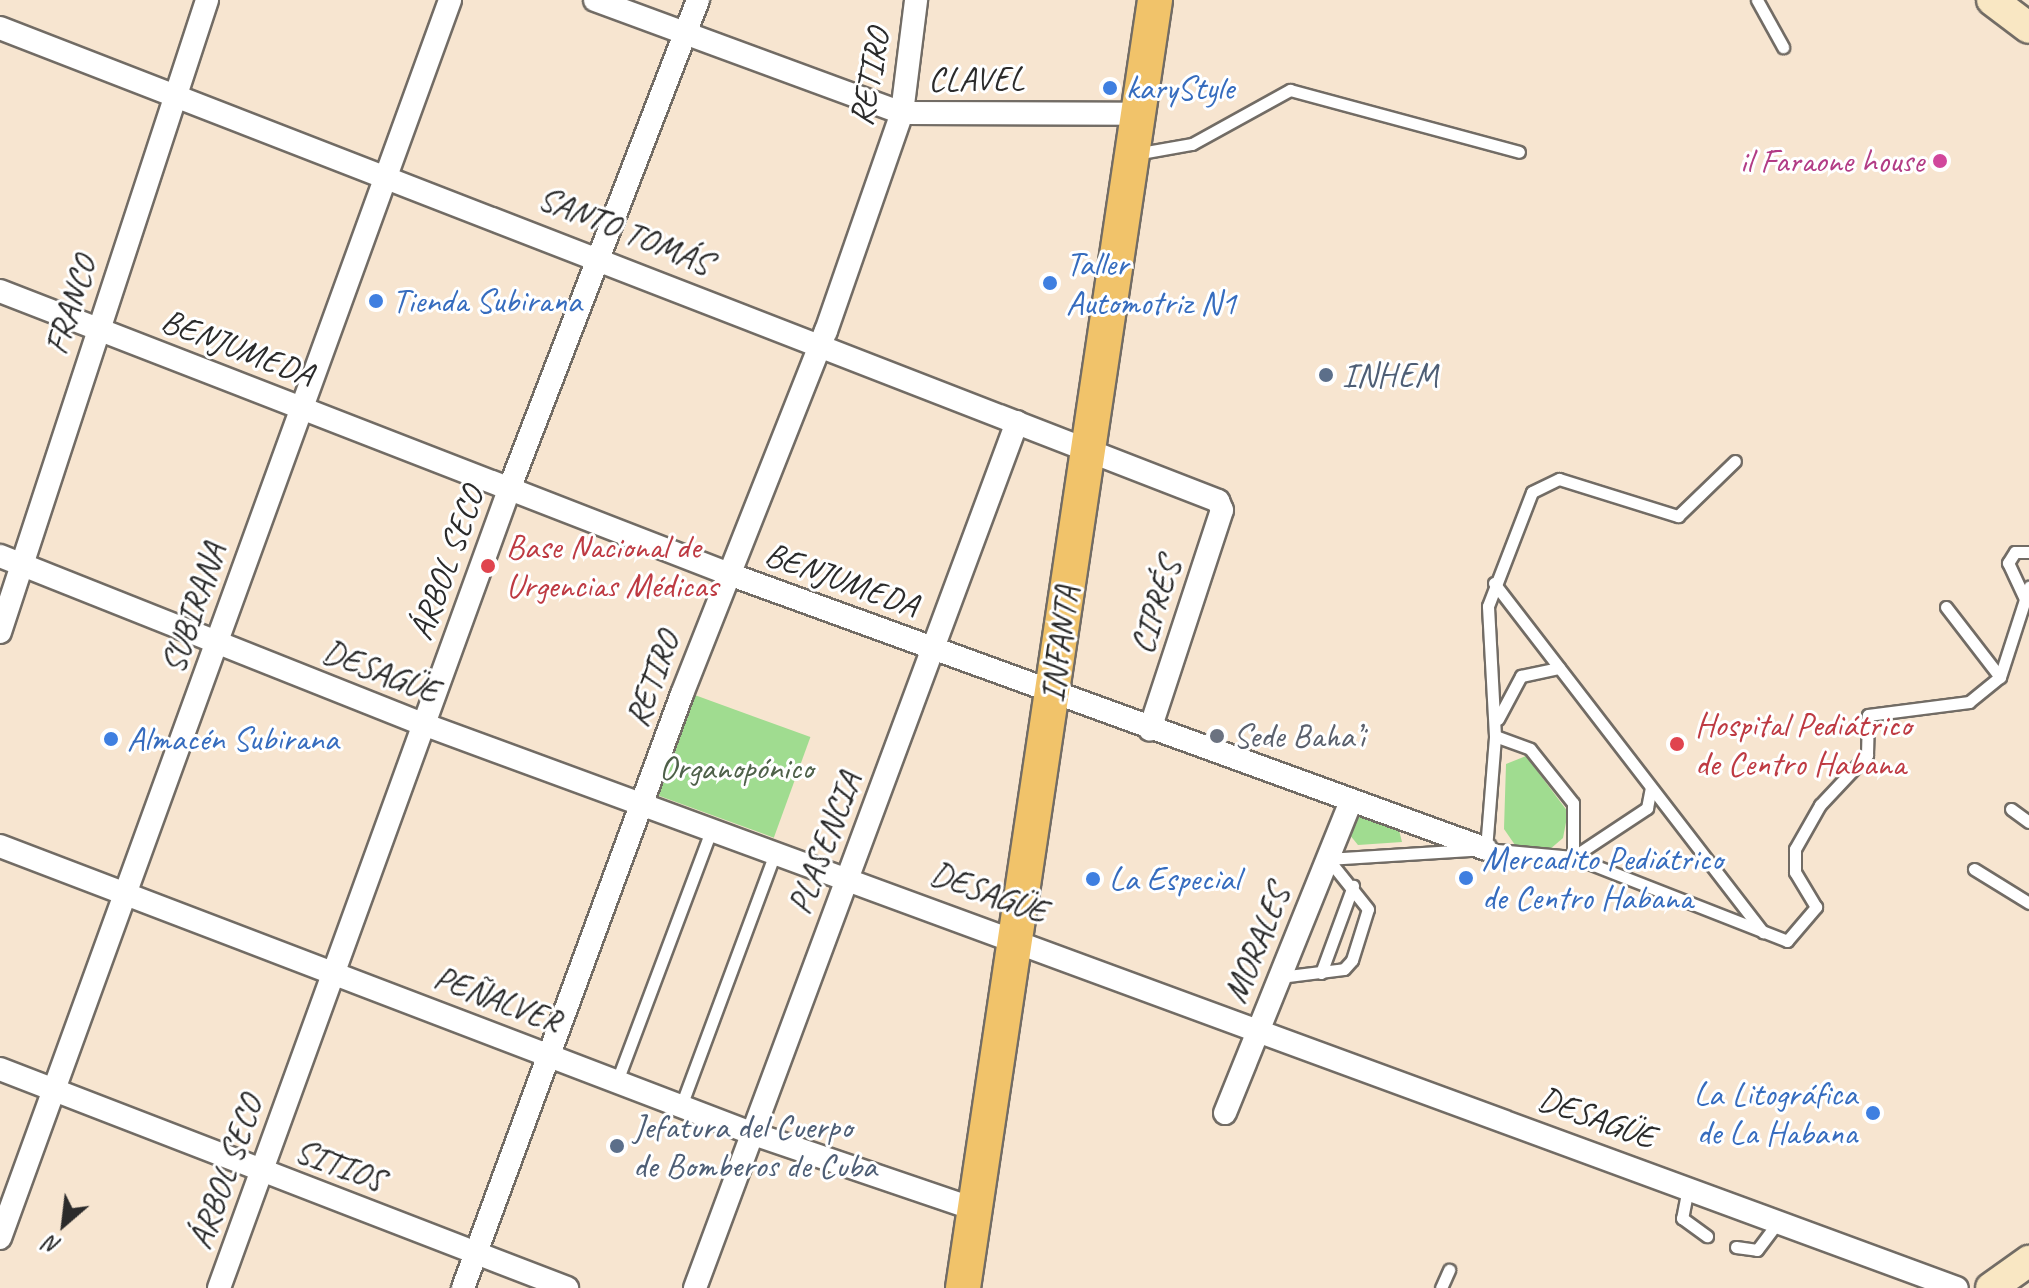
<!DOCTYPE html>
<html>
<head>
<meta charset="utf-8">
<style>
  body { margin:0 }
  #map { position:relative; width:2029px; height:1288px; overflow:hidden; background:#f7e5d0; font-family:Caveat,sans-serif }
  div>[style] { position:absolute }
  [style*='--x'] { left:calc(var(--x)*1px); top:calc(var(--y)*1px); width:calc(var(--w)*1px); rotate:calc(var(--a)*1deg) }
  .green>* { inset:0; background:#a0dc90; transform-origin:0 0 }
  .roads { filter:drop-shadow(2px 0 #726c65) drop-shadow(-2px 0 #726c65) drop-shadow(0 2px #726c65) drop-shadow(0 -2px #726c65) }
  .service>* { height:11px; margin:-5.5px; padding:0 5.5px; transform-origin:5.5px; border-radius:5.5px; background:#fff }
  .minor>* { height:22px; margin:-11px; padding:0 11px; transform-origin:11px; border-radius:11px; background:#fff }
  .secondary>* { height:30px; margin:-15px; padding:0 15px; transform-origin:15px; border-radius:15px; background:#f9e7c3 }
  .primary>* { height:34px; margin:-17px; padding:0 17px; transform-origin:17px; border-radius:17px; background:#f1c36a }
  .dots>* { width:22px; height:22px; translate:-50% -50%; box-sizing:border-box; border:4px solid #fff; border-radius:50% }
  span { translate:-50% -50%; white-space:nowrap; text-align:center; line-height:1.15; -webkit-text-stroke:6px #fff; paint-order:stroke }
  .street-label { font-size:34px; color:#2b2b2b }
  .shop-label { font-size:34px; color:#366cbe }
  .left { translate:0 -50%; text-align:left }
  .right { translate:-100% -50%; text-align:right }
  .hotel-label { font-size:34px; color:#b23c85 }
  .service-label { font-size:34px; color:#4e5e75 }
  .health-label { font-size:34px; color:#be3a42 }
  .worship-label { font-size:34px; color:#5b616d }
  .park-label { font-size:34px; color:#4e6049 }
  .north { position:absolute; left:24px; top:1184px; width:80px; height:80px; -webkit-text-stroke:6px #fff; paint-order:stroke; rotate:208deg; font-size:22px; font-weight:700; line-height:32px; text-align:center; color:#2b2b2b }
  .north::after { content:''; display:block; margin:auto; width:28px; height:36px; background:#2b2b2b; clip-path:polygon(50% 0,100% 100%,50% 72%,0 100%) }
</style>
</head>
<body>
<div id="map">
  <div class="green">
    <div style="left:692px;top:694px;width:126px;height:107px;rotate:20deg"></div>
    <div style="clip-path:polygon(1526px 756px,1568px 812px,1563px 838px,1549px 850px,1515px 845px,1504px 829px,1506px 764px)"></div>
    <div style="clip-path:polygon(1358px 816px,1399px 830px,1402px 842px,1358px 845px,1349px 834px)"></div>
  </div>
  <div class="roads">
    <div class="service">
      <div style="--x:1757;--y:0;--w:54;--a:61"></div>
      <div style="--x:1135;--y:154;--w:58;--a:-10"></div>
      <div style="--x:1192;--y:144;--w:112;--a:-28.9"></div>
      <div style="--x:1290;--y:90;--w:237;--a:15.1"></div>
      <div style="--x:1494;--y:583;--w:441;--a:52.4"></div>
      <div style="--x:2025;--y:599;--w:40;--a:-115"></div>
      <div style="--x:2008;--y:563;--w:13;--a:-58"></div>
      <div style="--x:2015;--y:552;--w:14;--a:0"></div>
      <div style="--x:1946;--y:607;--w:88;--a:52.4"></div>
      <div style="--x:1498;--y:719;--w:49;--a:-61.9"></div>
      <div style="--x:1521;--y:676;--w:39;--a:-12"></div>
      <div style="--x:1495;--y:736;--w:37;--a:20"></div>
      <div style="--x:1530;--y:749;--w:69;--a:51.5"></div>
      <div style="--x:1573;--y:803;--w:54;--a:90"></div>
      <div style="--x:2011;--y:809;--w:22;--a:36"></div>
      <div style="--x:1486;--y:849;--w:113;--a:-85.4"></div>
      <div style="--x:1495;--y:736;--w:130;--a:-93.1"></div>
      <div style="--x:1488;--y:606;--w:122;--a:-68.9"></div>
      <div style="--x:1532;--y:492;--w:30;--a:-26"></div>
      <div style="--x:1559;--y:479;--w:125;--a:17.3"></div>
      <div style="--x:1678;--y:516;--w:79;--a:-44"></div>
      <div style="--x:1573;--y:857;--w:89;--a:-33.5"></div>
      <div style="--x:1647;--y:808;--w:20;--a:-79"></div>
      <div style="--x:1327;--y:859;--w:159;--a:-3.6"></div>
      <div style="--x:1486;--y:849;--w:87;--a:5.3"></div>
      <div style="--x:1573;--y:857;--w:230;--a:21.4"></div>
      <div style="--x:1787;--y:941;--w:45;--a:-49.5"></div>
      <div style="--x:1816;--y:907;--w:41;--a:-121"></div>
      <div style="--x:1795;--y:872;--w:23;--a:-90"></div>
      <div style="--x:1795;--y:849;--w:51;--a:-60.4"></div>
      <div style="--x:1820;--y:805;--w:69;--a:-46.8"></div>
      <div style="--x:1867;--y:755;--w:40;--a:-88.6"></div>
      <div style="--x:1868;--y:715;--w:102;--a:-7.3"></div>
      <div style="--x:1969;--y:702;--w:40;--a:-39"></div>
      <div style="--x:2000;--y:677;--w:95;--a:-72.1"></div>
      <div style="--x:1974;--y:869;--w:65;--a:31.7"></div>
      <div style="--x:1321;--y:973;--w:93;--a:-69.8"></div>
      <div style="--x:1280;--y:977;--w:64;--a:-7.1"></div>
      <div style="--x:1344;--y:969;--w:12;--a:-48"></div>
      <div style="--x:1352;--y:960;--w:53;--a:-72.6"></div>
      <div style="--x:1368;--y:909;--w:64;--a:-128.7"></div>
      <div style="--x:617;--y:1081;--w:270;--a:-69.4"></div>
      <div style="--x:681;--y:1106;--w:270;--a:-69.6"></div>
      <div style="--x:1688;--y:1188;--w:31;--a:101"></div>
      <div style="--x:1682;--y:1218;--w:31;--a:36"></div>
      <div style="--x:1736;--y:1247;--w:21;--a:8"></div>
      <div style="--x:1757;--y:1250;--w:35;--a:-53"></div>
      <div style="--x:1441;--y:1288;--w:20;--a:-66"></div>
    </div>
    <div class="minor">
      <div style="--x:595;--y:0;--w:327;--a:20.2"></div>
      <div style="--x:902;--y:113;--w:235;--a:0.2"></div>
      <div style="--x:0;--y:28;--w:1307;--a:21.22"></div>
      <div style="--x:1218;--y:501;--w:10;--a:66"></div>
      <div style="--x:1222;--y:510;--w:231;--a:108.2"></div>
      <div style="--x:0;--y:291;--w:782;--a:21.22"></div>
      <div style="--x:729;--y:574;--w:805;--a:19.96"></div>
      <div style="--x:0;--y:556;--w:455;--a:21.7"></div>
      <div style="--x:423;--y:724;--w:1634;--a:20.19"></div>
      <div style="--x:0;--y:632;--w:665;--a:-71.86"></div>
      <div style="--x:0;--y:846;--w:804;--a:20.91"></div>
      <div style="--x:751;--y:1133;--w:236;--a:18.8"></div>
      <div style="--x:0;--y:1069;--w:608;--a:21.12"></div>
      <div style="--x:1225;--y:1113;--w:336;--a:-68"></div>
      <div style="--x:0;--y:1238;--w:1317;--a:-70.02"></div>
      <div style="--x:219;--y:1288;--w:852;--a:-70.03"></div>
      <div style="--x:510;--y:487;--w:522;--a:-68.89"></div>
      <div style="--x:463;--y:1288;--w:633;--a:-69.76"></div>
      <div style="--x:682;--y:694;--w:391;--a:-68.4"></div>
      <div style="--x:826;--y:331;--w:231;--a:-70.8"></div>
      <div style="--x:902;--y:113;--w:114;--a:-82.9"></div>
      <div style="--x:695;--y:1288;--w:924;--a:-69.6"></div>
    </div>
    <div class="secondary">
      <div style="--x:1992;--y:0;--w:46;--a:37.1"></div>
      <div style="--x:1991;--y:1288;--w:47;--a:-35.4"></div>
    </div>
    <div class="primary">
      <div style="--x:963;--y:1288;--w:1302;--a:-81.52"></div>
    </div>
  </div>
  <div class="dots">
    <div style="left:1110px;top:88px;background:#3f7fe0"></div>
    <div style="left:1940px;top:161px;background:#d1479c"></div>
    <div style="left:1050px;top:283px;background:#3f7fe0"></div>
    <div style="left:376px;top:301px;background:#3f7fe0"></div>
    <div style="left:1326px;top:375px;background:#5c6f8a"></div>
    <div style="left:488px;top:566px;background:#e0444e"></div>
    <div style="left:1217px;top:736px;background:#6b7280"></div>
    <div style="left:111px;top:739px;background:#3f7fe0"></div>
    <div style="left:1677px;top:744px;background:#e0444e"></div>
    <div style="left:1466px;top:878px;background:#3f7fe0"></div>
    <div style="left:1093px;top:879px;background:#3f7fe0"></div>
    <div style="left:1873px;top:1113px;background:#3f7fe0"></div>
    <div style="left:617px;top:1146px;background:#5c6f8a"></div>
  </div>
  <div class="street-label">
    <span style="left:869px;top:77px;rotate:-79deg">RETIRO</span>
    <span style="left:976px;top:79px">CLAVEL</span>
    <span style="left:625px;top:230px;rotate:22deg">SANTO TOMÁS</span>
    <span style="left:70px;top:305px;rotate:-72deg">FRANCO</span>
    <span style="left:238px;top:347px;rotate:21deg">BENJUMEDA</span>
    <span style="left:446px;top:563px;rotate:-70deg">ÁRBOL SECO</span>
    <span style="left:842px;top:579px;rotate:20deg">BENJUMEDA</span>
    <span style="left:1155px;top:606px;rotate:-72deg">CIPRÉS</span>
    <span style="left:193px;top:608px;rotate:-71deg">SUBIRANA</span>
    <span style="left:1059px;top:644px;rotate:-82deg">INFANTA</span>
    <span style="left:381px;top:671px;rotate:21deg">DESAGÜE</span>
    <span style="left:652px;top:679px;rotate:-69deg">RETIRO</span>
    <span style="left:824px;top:843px;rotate:-69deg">PLASENCIA</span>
    <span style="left:989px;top:892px;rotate:20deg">DESAGÜE</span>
    <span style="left:1256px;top:944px;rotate:-68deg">MORALES</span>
    <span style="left:498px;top:999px;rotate:21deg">PEÑALVER</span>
    <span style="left:1597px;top:1117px;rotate:20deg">DESAGÜE</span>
    <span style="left:340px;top:1165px;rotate:21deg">SITIOS</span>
    <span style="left:225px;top:1172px;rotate:-70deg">ÁRBOL SECO</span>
  </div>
  <div class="shop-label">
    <span class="left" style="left:1126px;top:88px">karyStyle</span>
    <span class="left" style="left:1066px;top:283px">Taller<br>Automotriz N1</span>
    <span class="left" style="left:392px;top:301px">Tienda Subirana</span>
    <span class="left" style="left:127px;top:739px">Almacén Subirana</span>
    <span class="left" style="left:1482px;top:878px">Mercadito Pediátrico<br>de Centro Habana</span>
    <span class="left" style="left:1109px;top:879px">La Especial</span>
    <span class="right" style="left:1857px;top:1113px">La Litográfica<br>de La Habana</span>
  </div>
  <div class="hotel-label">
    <span class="right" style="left:1924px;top:161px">il Faraone house</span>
  </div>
  <div class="service-label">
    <span class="left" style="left:1342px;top:375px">INHEM</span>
    <span class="left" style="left:633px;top:1146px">Jefatura del Cuerpo<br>de Bomberos de Cuba</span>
  </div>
  <div class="health-label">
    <span class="left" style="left:506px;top:566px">Base Nacional de<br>Urgencias Médicas</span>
    <span class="left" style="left:1695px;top:744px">Hospital Pediátrico<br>de Centro Habana</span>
  </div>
  <div class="worship-label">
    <span class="left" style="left:1233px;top:736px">Sede Baha’i</span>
  </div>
  <div class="park-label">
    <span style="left:736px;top:768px">Organopónico</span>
  </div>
  <div class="north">N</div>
</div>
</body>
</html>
